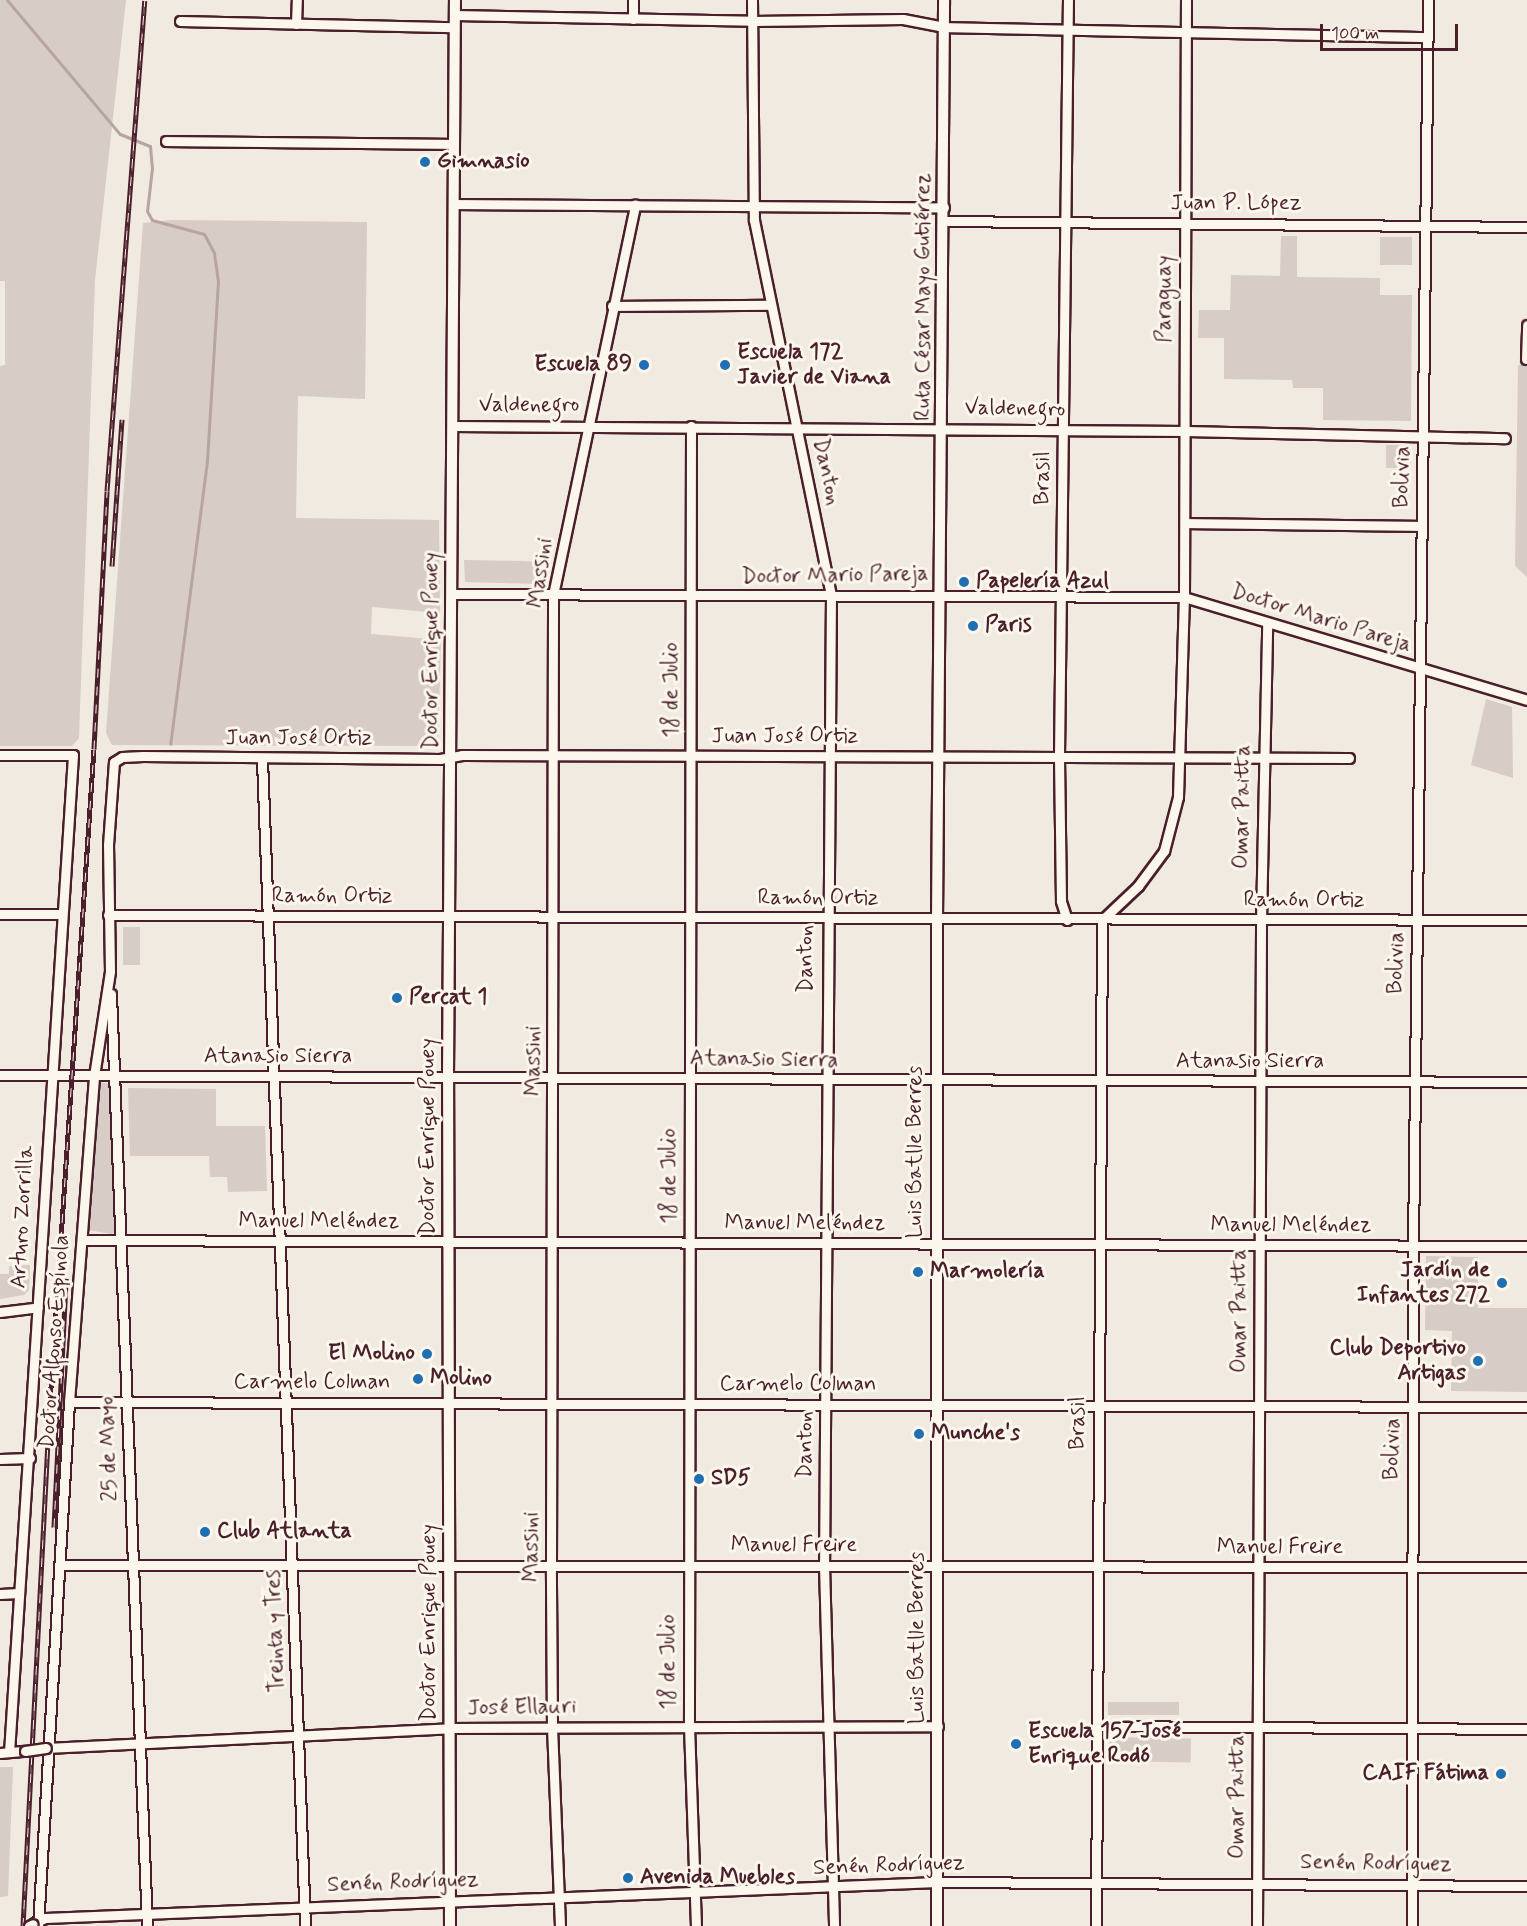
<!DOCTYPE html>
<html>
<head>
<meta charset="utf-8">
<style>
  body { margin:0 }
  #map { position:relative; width:1527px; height:1926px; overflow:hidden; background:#f0eae0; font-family:Mynerve,sans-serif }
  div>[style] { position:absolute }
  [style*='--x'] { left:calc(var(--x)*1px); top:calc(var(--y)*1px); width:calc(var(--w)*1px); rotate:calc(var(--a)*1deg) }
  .green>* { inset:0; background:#d8ccc6; transform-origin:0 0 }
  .stream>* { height:3px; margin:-1.5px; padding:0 1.5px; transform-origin:1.5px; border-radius:1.5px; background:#b8a4a2 }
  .roads { filter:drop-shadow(2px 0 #4a1f2b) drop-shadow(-2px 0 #4a1f2b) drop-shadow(0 2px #4a1f2b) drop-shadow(0 -2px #4a1f2b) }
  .minor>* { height:9px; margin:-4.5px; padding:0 4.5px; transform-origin:4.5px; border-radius:4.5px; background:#fbf7ec }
  .tertiary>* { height:10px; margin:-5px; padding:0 5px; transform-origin:5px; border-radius:5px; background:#fbf7ec }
  .rail>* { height:5px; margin-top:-2.5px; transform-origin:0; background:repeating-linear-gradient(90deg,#fbf7ec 0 9px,#4a1f2b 0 18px); box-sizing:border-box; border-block:2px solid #4a1f2b }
  .bridges { filter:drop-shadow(2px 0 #4a1f2b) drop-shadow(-2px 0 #4a1f2b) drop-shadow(0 2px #4a1f2b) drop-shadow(0 -2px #4a1f2b) }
  .minor-bridge>* { height:9px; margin:-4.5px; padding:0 4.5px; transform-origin:4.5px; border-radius:4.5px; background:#fbf7ec }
  .dots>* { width:16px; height:16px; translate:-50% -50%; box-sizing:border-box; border:3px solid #fbf7ec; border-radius:50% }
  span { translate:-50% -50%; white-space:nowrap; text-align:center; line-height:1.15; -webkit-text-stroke:6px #fbf7ec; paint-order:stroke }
  .poi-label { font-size:22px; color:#4a1f2b; font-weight:700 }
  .left { translate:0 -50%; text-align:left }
  .right { translate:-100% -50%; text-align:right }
  .street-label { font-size:22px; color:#4a1f2b }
  .scale { position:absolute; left:1320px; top:24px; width:138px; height:27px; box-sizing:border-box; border:3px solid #4a1f2b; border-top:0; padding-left:8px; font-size:18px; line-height:21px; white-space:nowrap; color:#4a1f2b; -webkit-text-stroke:4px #fbf7ec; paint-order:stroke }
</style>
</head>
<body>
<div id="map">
  <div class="green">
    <div style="clip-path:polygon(0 0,126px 0,95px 280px,79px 738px,72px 746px,0 746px,0 366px,5px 365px,5px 281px,0 281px)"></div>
    <div style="clip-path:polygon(170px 220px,367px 222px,365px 399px,298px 396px,296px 518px,439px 520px,440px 613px,372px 607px,371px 634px,441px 640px,438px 746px,112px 745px,106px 733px,143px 223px)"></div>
    <div style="clip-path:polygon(1281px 236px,1297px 236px,1297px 277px,1380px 278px,1380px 295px,1412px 295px,1411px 421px,1323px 420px,1323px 388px,1293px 388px,1292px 380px,1224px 379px,1224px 338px,1198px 338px,1199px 310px,1230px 310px,1231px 275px,1280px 276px)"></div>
    <div style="left:1380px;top:237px;width:32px;height:28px"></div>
    <div style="clip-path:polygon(1518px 365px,1527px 365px,1527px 577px,1515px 566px)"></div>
    <div style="left:1386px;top:445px;width:25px;height:23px"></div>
    <div style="clip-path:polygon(464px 560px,519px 561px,546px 562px,538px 584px,465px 582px)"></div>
    <div style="clip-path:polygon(1486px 699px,1512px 707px,1513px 778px,1471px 765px)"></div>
    <div style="left:123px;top:927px;width:17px;height:38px"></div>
    <div style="clip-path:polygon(99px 1082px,111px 1084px,116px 1231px,112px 1234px,88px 1230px)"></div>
    <div style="clip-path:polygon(128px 1088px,216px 1089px,216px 1126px,265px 1126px,267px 1191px,228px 1192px,227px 1177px,210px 1177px,209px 1156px,130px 1156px)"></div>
    <div style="clip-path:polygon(1426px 1256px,1478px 1257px,1478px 1308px,1527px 1308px,1527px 1392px,1451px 1391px,1452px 1331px,1425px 1330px)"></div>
    <div style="clip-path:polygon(30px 1265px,29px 1290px,24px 1295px,0 1299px,0 1274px,9px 1274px,9px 1266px)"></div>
    <div style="left:1108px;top:1702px;width:71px;height:13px"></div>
    <div style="left:1109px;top:1737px;width:82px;height:24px;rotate:1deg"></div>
    <div style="clip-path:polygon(0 1767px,13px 1767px,8px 1896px,0 1897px)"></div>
  </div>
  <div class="stream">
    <div style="--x:7;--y:0;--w:175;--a:49.9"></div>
    <div style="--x:120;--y:134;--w:32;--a:22"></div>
    <div style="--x:150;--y:146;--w:22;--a:85"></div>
    <div style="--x:152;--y:168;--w:43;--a:96.6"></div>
    <div style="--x:147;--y:211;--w:10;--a:61"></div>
    <div style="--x:152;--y:220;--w:54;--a:15.1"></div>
    <div style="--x:204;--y:234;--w:21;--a:62"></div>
    <div style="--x:214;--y:253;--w:28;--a:82"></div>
    <div style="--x:218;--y:281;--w:180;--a:93.5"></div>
    <div style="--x:207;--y:461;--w:285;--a:97.4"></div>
  </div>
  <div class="roads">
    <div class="minor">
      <div style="--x:752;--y:0;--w:220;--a:89.5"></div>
      <div style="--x:754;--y:220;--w:382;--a:78.4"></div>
      <div style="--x:831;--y:594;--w:971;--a:90.41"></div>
      <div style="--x:824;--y:1565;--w:361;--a:88.4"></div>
      <div style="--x:454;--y:15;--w:299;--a:1.1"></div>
      <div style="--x:753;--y:21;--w:150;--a:-0.8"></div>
      <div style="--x:903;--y:19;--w:42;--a:11"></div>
      <div style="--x:944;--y:27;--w:483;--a:1.2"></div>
      <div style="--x:633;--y:19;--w:19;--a:-90"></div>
      <div style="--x:180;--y:21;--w:274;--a:1.3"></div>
      <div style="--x:296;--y:24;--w:24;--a:-88"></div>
      <div style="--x:166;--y:141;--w:288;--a:0.6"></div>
      <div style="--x:453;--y:204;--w:491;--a:0.4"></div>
      <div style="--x:944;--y:221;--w:583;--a:0.59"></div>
      <div style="--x:612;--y:306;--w:158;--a:-0.4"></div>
      <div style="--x:1526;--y:359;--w:34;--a:-88"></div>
      <div style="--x:452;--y:426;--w:734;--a:0.39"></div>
      <div style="--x:1186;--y:431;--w:319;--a:1.3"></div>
      <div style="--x:691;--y:426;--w:1300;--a:90.09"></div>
      <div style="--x:689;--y:1726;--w:200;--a:88"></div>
      <div style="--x:1185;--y:523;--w:237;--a:0.7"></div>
      <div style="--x:452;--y:594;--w:732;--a:0.23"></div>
      <div style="--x:1184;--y:597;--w:358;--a:16.7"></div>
      <div style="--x:0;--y:755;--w:73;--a:0"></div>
      <div style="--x:73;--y:755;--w:999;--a:93.67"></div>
      <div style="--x:262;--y:759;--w:1168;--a:87.89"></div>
      <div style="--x:0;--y:914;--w:62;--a:0"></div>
      <div style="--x:108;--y:915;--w:1419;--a:0.2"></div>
      <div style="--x:1067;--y:920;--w:20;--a:-108"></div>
      <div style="--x:1061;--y:901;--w:145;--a:-90.8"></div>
      <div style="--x:1059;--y:756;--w:756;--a:-89.32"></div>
      <div style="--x:111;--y:994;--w:933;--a:87.79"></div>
      <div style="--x:0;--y:1075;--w:1527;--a:0.26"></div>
      <div style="--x:82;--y:1240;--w:1445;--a:0.24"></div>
      <div style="--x:0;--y:1312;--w:38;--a:-7"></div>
      <div style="--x:69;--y:1402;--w:1458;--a:0.2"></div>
      <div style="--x:0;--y:1459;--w:30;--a:-2"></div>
      <div style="--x:60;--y:1565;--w:1467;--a:0.08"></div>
      <div style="--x:0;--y:1594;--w:19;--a:-3"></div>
      <div style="--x:1097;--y:1726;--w:430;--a:0.4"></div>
      <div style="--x:46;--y:1748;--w:405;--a:-2.8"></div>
      <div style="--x:451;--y:1728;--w:487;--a:-0.2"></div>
      <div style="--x:0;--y:1753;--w:25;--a:-5"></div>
      <div style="--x:34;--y:1923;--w:12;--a:-24"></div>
      <div style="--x:45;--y:1918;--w:893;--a:-2.31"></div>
      <div style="--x:937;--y:1882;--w:590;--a:0.39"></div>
      <div style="--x:38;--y:1926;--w:525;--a:-86.61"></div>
      <div style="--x:69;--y:1402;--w:327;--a:-85.6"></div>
      <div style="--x:94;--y:1076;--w:106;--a:-81.3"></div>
      <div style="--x:110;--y:971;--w:126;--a:-90.9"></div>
      <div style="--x:108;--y:845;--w:83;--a:-85.9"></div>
      <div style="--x:114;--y:762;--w:9;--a:-32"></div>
      <div style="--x:122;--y:757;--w:21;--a:-3"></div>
      <div style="--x:143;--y:756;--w:297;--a:0.6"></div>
      <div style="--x:440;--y:759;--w:22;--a:-10"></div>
      <div style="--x:462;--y:755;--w:887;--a:0.19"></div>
      <div style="--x:560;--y:1926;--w:199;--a:-92.3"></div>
      <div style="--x:552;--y:1727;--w:162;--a:-90.4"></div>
      <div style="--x:551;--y:1565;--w:970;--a:-89.88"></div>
      <div style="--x:553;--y:595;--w:399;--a:-78.1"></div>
      <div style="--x:1096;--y:1926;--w:1006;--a:-89.66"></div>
      <div style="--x:1102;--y:920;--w:50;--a:-43.4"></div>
      <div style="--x:1138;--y:886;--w:44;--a:-53.4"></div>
      <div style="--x:1164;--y:851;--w:56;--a:-75.5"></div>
      <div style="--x:1178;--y:797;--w:200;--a:-88.3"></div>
      <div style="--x:1184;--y:597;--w:597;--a:-89.81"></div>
      <div style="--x:1257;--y:1926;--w:1005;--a:-89.77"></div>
      <div style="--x:1261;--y:921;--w:297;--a:-88.8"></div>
      <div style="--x:1412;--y:1926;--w:680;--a:-89.92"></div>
      <div style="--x:1413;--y:1246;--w:1246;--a:-89.31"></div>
    </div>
    <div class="tertiary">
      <div style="--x:450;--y:1926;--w:849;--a:-90.13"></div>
      <div style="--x:448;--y:1077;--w:1077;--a:-89.63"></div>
      <div style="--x:937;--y:1926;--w:1006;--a:-90"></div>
      <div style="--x:937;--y:920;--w:920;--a:-89.56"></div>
    </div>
  </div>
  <div class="rail">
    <div style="--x:112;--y:566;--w:147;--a:-86.1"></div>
    <div style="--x:54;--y:1527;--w:249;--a:-87.2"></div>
    <div style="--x:23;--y:1926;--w:525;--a:-87.05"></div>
    <div style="--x:50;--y:1402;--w:654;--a:-86.15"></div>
    <div style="--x:94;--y:749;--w:258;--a:-87.1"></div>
    <div style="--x:107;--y:491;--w:492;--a:-85.6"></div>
  </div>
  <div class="bridges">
    <div class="minor-bridge">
      <div style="--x:25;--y:1751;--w:21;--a:-8"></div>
      <div style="--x:29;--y:1926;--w:4;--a:-27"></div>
    </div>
  </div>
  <div class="dots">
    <div style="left:425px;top:162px;background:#1f6fb2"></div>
    <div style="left:644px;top:365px;background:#1f6fb2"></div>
    <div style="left:725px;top:365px;background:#1f6fb2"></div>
    <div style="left:964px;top:582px;background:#1f6fb2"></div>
    <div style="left:973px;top:626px;background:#1f6fb2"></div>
    <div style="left:397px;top:998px;background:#1f6fb2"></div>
    <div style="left:918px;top:1272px;background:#1f6fb2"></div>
    <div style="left:1502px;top:1283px;background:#1f6fb2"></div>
    <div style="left:427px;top:1354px;background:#1f6fb2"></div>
    <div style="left:1478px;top:1361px;background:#1f6fb2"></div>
    <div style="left:418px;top:1379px;background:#1f6fb2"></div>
    <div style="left:919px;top:1434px;background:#1f6fb2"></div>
    <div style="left:699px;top:1479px;background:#1f6fb2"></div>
    <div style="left:205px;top:1532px;background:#1f6fb2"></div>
    <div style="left:1016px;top:1744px;background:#1f6fb2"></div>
    <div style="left:1501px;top:1774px;background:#1f6fb2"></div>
    <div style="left:628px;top:1878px;background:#1f6fb2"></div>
  </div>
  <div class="poi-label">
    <span class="left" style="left:437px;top:162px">Gimnasio</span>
    <span class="left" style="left:737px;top:365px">Escuela 172<br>Javier de Viana</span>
    <span class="right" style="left:632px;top:365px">Escuela 89</span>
    <span class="left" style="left:976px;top:582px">Papelería Azul</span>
    <span class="left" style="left:985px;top:626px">Paris</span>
    <span class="left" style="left:409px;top:998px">Percat 1</span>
    <span class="right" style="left:1490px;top:1283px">Jardín de<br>Infantes 272</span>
    <span class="left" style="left:930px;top:1272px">Marmolería</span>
    <span class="right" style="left:1466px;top:1361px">Club Deportivo<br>Artigas</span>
    <span class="right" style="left:415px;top:1354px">El Molino</span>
    <span class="left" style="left:430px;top:1379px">Molino</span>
    <span class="left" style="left:931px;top:1434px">Munche's</span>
    <span class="left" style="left:711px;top:1479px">SD5</span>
    <span class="left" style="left:217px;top:1532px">Club Atlanta</span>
    <span class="left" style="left:1028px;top:1744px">Escuela 157 José<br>Enrique Rodó</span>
    <span class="right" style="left:1489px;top:1774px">CAIF Fátima</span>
    <span class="left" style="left:640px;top:1878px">Avenida Muebles</span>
  </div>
  <div class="street-label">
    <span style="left:1236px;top:204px">Juan P. López</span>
    <span style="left:924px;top:297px;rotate:-90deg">Ruta César Mayo Gutiérrez</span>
    <span style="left:1165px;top:299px;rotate:-90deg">Paraguay</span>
    <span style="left:529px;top:406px">Valdenegro</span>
    <span style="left:1015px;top:409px;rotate:1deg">Valdenegro</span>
    <span style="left:826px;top:472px;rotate:78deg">Danton</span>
    <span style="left:1403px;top:477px;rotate:-89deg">Bolivia</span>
    <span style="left:1043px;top:478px;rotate:-89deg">Brasil</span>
    <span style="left:541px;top:573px;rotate:-82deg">Massini</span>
    <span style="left:835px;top:576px;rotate:-1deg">Doctor Mario Pareja</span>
    <span style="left:1321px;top:619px;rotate:17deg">Doctor Mario Pareja</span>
    <span style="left:432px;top:651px;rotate:-90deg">Doctor Enrique Pouey</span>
    <span style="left:672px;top:690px;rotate:-90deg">18 de Julio</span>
    <span style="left:785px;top:737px">Juan José Ortiz</span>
    <span style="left:299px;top:739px">Juan José Ortiz</span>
    <span style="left:1243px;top:807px;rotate:-89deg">Omar Paitta</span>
    <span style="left:332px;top:897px">Ramón Ortiz</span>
    <span style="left:818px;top:899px">Ramón Ortiz</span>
    <span style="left:1304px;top:901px">Ramón Ortiz</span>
    <span style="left:807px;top:959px;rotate:-90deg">Danton</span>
    <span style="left:1397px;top:963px;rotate:-89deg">Bolivia</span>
    <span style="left:278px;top:1057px">Atanasio Sierra</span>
    <span style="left:764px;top:1060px;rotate:1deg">Atanasio Sierra</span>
    <span style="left:534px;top:1061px;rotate:-90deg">Massini</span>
    <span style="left:1250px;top:1062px">Atanasio Sierra</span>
    <span style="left:429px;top:1137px;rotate:-90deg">Doctor Enrique Pouey</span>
    <span style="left:916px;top:1152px;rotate:-90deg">Luis Batlle Berres</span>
    <span style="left:670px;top:1176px;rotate:-90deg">18 de Julio</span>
    <span style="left:23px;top:1217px;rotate:-87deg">Arturo Zorrilla</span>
    <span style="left:319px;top:1222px">Manuel Meléndez</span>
    <span style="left:805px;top:1224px">Manuel Meléndez</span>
    <span style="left:1291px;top:1226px">Manuel Meléndez</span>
    <span style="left:1240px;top:1311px;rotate:-90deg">Omar Paitta</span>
    <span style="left:55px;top:1342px;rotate:-86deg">Doctor Alfonso Espínola</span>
    <span style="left:312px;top:1383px">Carmelo Colman</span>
    <span style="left:798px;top:1385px">Carmelo Colman</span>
    <span style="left:1079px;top:1423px;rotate:-90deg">Brasil</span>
    <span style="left:806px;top:1445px;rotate:-89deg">Danton</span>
    <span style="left:109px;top:1449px;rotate:-92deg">25 de Mayo</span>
    <span style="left:1393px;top:1449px;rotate:-89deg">Bolivia</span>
    <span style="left:794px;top:1546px">Manuel Freire</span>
    <span style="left:532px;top:1547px;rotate:-90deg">Massini</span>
    <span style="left:1280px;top:1548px">Manuel Freire</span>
    <span style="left:430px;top:1623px;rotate:-90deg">Doctor Enrique Pouey</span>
    <span style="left:276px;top:1631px;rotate:-92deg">Treinta y Tres</span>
    <span style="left:918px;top:1638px;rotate:-90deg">Luis Batlle Berres</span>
    <span style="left:669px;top:1662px;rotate:-90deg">18 de Julio</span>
    <span style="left:522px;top:1708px;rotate:-1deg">José Ellauri</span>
    <span style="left:1238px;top:1797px;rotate:-90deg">Omar Paitta</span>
    <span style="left:1376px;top:1864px;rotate:1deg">Senén Rodríguez</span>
    <span style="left:889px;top:1866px;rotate:-2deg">Senén Rodríguez</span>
    <span style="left:403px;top:1883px;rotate:-2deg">Senén Rodríguez</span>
  </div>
  <div class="scale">100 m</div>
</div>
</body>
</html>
